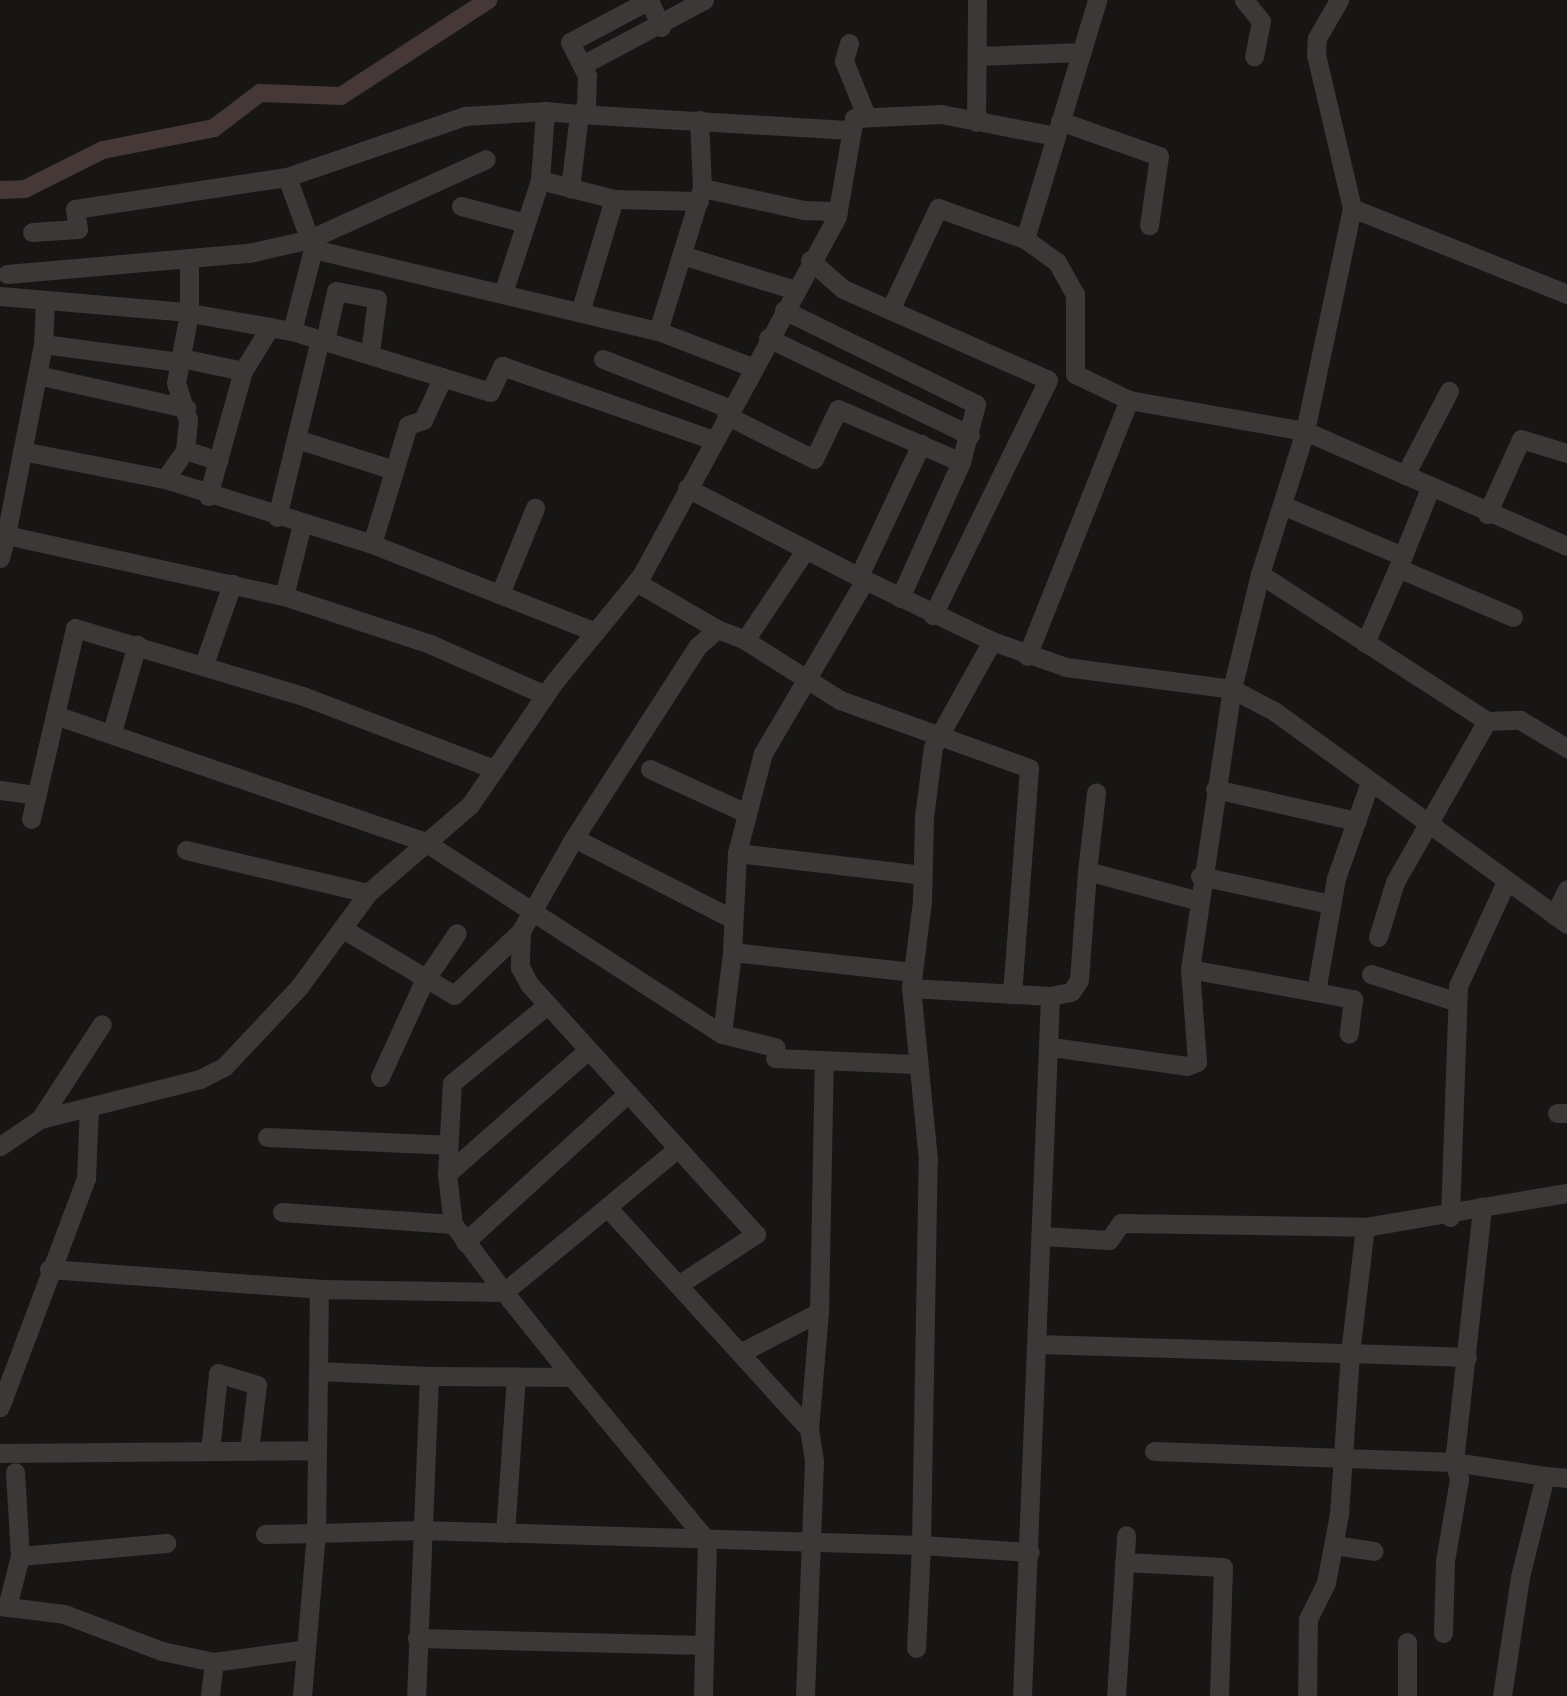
<!DOCTYPE html>
<html>
<head>
<meta charset="utf-8">
<style>
  body { margin:0 }
  #map { position:relative; width:1567px; height:1696px; overflow:hidden; background:#171615; font-family:Cabin,sans-serif }
  div>[style] { position:absolute }
  [style*='--x'] { left:calc(var(--x)*1px); top:calc(var(--y)*1px); width:calc(var(--w)*1px); rotate:calc(var(--a)*1deg) }
  .canal>* { height:18px; margin:-9px; padding:0 9px; transform-origin:9px; border-radius:9px; background:#463837 }
  .minor>* { height:19px; margin:-9.5px; padding:0 9.5px; transform-origin:9.5px; border-radius:9.5px; background:#3b3837 }
  span { translate:-50% -50%; white-space:nowrap; text-align:center; line-height:1.15; -webkit-text-stroke:5px #121110; paint-order:stroke }
</style>
</head>
<body>
<div id="map">
  <div class="canal">
    <div style="--x:0;--y:190;--w:25;--a:-2"></div>
    <div style="--x:25;--y:189;--w:87;--a:-26.6"></div>
    <div style="--x:103;--y:150;--w:113;--a:-11.2"></div>
    <div style="--x:214;--y:128;--w:58;--a:-37.3"></div>
    <div style="--x:260;--y:93;--w:81;--a:2.1"></div>
    <div style="--x:341;--y:96;--w:176;--a:-33.1"></div>
  </div>
  <div class="minor">
    <div style="--x:1244;--y:0;--w:27;--a:51"></div>
    <div style="--x:1261;--y:21;--w:36;--a:101"></div>
    <div style="--x:661;--y:27;--w:30;--a:-114"></div>
    <div style="--x:649;--y:0;--w:89;--a:152"></div>
    <div style="--x:570;--y:42;--w:38;--a:63"></div>
    <div style="--x:587;--y:76;--w:30;--a:92"></div>
    <div style="--x:586;--y:106;--w:11;--a:131"></div>
    <div style="--x:579;--y:114;--w:272;--a:3.4"></div>
    <div style="--x:849;--y:43;--w:19;--a:106"></div>
    <div style="--x:844;--y:61;--w:61;--a:68"></div>
    <div style="--x:977;--y:56;--w:105;--a:-2.2"></div>
    <div style="--x:584;--y:64;--w:136;--a:-28.1"></div>
    <div style="--x:545;--y:111;--w:34;--a:5"></div>
    <div style="--x:579;--y:114;--w:75;--a:96.9"></div>
    <div style="--x:1060;--y:121;--w:105;--a:19.5"></div>
    <div style="--x:1159;--y:156;--w:70;--a:98.2"></div>
    <div style="--x:976;--y:122;--w:122;--a:-89.5"></div>
    <div style="--x:287;--y:177;--w:188;--a:-18.9"></div>
    <div style="--x:465;--y:116;--w:80;--a:-3.6"></div>
    <div style="--x:545;--y:111;--w:69;--a:94.1"></div>
    <div style="--x:540;--y:180;--w:119;--a:108.1"></div>
    <div style="--x:540;--y:180;--w:76;--a:14.4"></div>
    <div style="--x:614;--y:199;--w:118;--a:106.7"></div>
    <div style="--x:702;--y:188;--w:104;--a:12.2"></div>
    <div style="--x:804;--y:210;--w:34;--a:2"></div>
    <div style="--x:614;--y:199;--w:85;--a:1.3"></div>
    <div style="--x:461;--y:206;--w:66;--a:14.9"></div>
    <div style="--x:1352;--y:208;--w:232;--a:21.8"></div>
    <div style="--x:32;--y:232;--w:46;--a:-3.7"></div>
    <div style="--x:78;--y:229;--w:20;--a:-99"></div>
    <div style="--x:75;--y:209;--w:214;--a:-8.6"></div>
    <div style="--x:287;--y:177;--w:77;--a:70.1"></div>
    <div style="--x:313;--y:249;--w:355;--a:13.4"></div>
    <div style="--x:658;--y:331;--w:101;--a:21"></div>
    <div style="--x:1025;--y:239;--w:39;--a:36"></div>
    <div style="--x:1057;--y:262;--w:37;--a:61"></div>
    <div style="--x:1075;--y:294;--w:80;--a:90"></div>
    <div style="--x:1075;--y:374;--w:60;--a:25.7"></div>
    <div style="--x:1129;--y:400;--w:179;--a:10"></div>
    <div style="--x:1305;--y:431;--w:228;--a:-78.1"></div>
    <div style="--x:1352;--y:208;--w:157;--a:-103.2"></div>
    <div style="--x:1316;--y:55;--w:17;--a:-87"></div>
    <div style="--x:1317;--y:38;--w:44;--a:-59.9"></div>
    <div style="--x:682;--y:255;--w:118;--a:17.2"></div>
    <div style="--x:810;--y:260;--w:44;--a:41.3"></div>
    <div style="--x:843;--y:289;--w:224;--a:23.9"></div>
    <div style="--x:1048;--y:380;--w:262;--a:116.1"></div>
    <div style="--x:7;--y:274;--w:243;--a:-5"></div>
    <div style="--x:249;--y:253;--w:63;--a:-12.9"></div>
    <div style="--x:310;--y:239;--w:193;--a:-24.4"></div>
    <div style="--x:0;--y:296;--w:186;--a:4.9"></div>
    <div style="--x:185;--y:312;--w:109;--a:10.1"></div>
    <div style="--x:292;--y:331;--w:207;--a:17.1"></div>
    <div style="--x:490;--y:392;--w:29;--a:-65"></div>
    <div style="--x:502;--y:366;--w:224;--a:19.3"></div>
    <div style="--x:784;--y:310;--w:214;--a:26.1"></div>
    <div style="--x:976;--y:404;--w:60;--a:104.5"></div>
    <div style="--x:961;--y:462;--w:149;--a:114.2"></div>
    <div style="--x:890;--y:310;--w:113;--a:-64.8"></div>
    <div style="--x:938;--y:208;--w:92;--a:19.6"></div>
    <div style="--x:1025;--y:239;--w:250;--a:-73.2"></div>
    <div style="--x:292;--y:331;--w:85;--a:-75.6"></div>
    <div style="--x:658;--y:331;--w:150;--a:-72.9"></div>
    <div style="--x:702;--y:188;--w:68;--a:-92.5"></div>
    <div style="--x:768;--y:338;--w:224;--a:25.7"></div>
    <div style="--x:325;--y:341;--w:51;--a:-77.6"></div>
    <div style="--x:336;--y:291;--w:42;--a:11"></div>
    <div style="--x:377;--y:299;--w:54;--a:97.4"></div>
    <div style="--x:43;--y:344;--w:138;--a:7.5"></div>
    <div style="--x:181;--y:358;--w:63;--a:11.8"></div>
    <div style="--x:603;--y:359;--w:135;--a:21.3"></div>
    <div style="--x:37;--y:375;--w:153;--a:12.5"></div>
    <div style="--x:726;--y:415;--w:98;--a:26.6"></div>
    <div style="--x:814;--y:459;--w:55;--a:-64.4"></div>
    <div style="--x:838;--y:409;--w:134;--a:23.3"></div>
    <div style="--x:300;--y:440;--w:99;--a:17.7"></div>
    <div style="--x:185;--y:450;--w:35;--a:18"></div>
    <div style="--x:22;--y:451;--w:146;--a:11.1"></div>
    <div style="--x:165;--y:479;--w:217;--a:17.4"></div>
    <div style="--x:372;--y:544;--w:240;--a:21.5"></div>
    <div style="--x:1405;--y:475;--w:95;--a:-62.4"></div>
    <div style="--x:165;--y:479;--w:35;--a:-55"></div>
    <div style="--x:185;--y:450;--w:30;--a:-84"></div>
    <div style="--x:188;--y:420;--w:39;--a:-108"></div>
    <div style="--x:176;--y:383;--w:71;--a:-79.5"></div>
    <div style="--x:189;--y:313;--w:52;--a:-90"></div>
    <div style="--x:687;--y:488;--w:200;--a:27.3"></div>
    <div style="--x:208;--y:496;--w:130;--a:-74.4"></div>
    <div style="--x:243;--y:371;--w:52;--a:-58.5"></div>
    <div style="--x:1282;--y:505;--w:131;--a:22.9"></div>
    <div style="--x:1487;--y:514;--w:82;--a:-65.6"></div>
    <div style="--x:1521;--y:439;--w:48;--a:16.9"></div>
    <div style="--x:277;--y:517;--w:183;--a:-76.4"></div>
    <div style="--x:6;--y:535;--w:195;--a:-79"></div>
    <div style="--x:43;--y:344;--w:41;--a:-87.2"></div>
    <div style="--x:372;--y:544;--w:124;--a:-73.2"></div>
    <div style="--x:408;--y:425;--w:16;--a:-18"></div>
    <div style="--x:423;--y:420;--w:47;--a:-65.1"></div>
    <div style="--x:806;--y:549;--w:110;--a:123.8"></div>
    <div style="--x:745;--y:640;--w:112;--a:32.3"></div>
    <div style="--x:840;--y:700;--w:201;--a:19.8"></div>
    <div style="--x:1029;--y:768;--w:227;--a:94.3"></div>
    <div style="--x:0;--y:558;--w:24;--a:-75"></div>
    <div style="--x:6;--y:535;--w:285;--a:12.4"></div>
    <div style="--x:284;--y:596;--w:154;--a:18.2"></div>
    <div style="--x:430;--y:644;--w:126;--a:23.9"></div>
    <div style="--x:1398;--y:568;--w:88;--a:-68.1"></div>
    <div style="--x:1431;--y:486;--w:149;--a:23.8"></div>
    <div style="--x:1260;--y:574;--w:150;--a:-72.5"></div>
    <div style="--x:1305;--y:431;--w:137;--a:23.6"></div>
    <div style="--x:859;--y:576;--w:146;--a:-64.8"></div>
    <div style="--x:636;--y:582;--w:94;--a:30.1"></div>
    <div style="--x:500;--y:594;--w:93;--a:-67.9"></div>
    <div style="--x:284;--y:596;--w:74;--a:-76"></div>
    <div style="--x:992;--y:641;--w:78;--a:19.4"></div>
    <div style="--x:1066;--y:667;--w:167;--a:7.5"></div>
    <div style="--x:1232;--y:689;--w:118;--a:-76.3"></div>
    <div style="--x:1260;--y:574;--w:270;--a:32.9"></div>
    <div style="--x:1365;--y:643;--w:82;--a:-66.3"></div>
    <div style="--x:1398;--y:568;--w:125;--a:23.1"></div>
    <div style="--x:1027;--y:656;--w:276;--a:-68.3"></div>
    <div style="--x:204;--y:664;--w:85;--a:-70.7"></div>
    <div style="--x:55;--y:715;--w:391;--a:18.9"></div>
    <div style="--x:425;--y:842;--w:354;--a:32.9"></div>
    <div style="--x:722;--y:1034;--w:55;--a:13.8"></div>
    <div style="--x:112;--y:732;--w:91;--a:-74.1"></div>
    <div style="--x:650;--y:769;--w:103;--a:24.6"></div>
    <div style="--x:1369;--y:785;--w:99;--a:109.5"></div>
    <div style="--x:1336;--y:878;--w:116;--a:100"></div>
    <div style="--x:1316;--y:992;--w:128;--a:-169.7"></div>
    <div style="--x:1190;--y:969;--w:283;--a:-81.5"></div>
    <div style="--x:1232;--y:689;--w:47;--a:27.6"></div>
    <div style="--x:1274;--y:711;--w:362;--a:36"></div>
    <div style="--x:1215;--y:789;--w:145;--a:12.8"></div>
    <div style="--x:0;--y:790;--w:37;--a:8"></div>
    <div style="--x:31;--y:819;--w:196;--a:-77"></div>
    <div style="--x:75;--y:628;--w:238;--a:16.6"></div>
    <div style="--x:303;--y:696;--w:204;--a:20.9"></div>
    <div style="--x:186;--y:850;--w:187;--a:13.3"></div>
    <div style="--x:737;--y:853;--w:187;--a:6.7"></div>
    <div style="--x:1087;--y:871;--w:79;--a:-83.4"></div>
    <div style="--x:1200;--y:876;--w:134;--a:12.1"></div>
    <div style="--x:1554;--y:915;--w:29;--a:-63"></div>
    <div style="--x:733;--y:919;--w:178;--a:-153"></div>
    <div style="--x:574;--y:838;--w:227;--a:-57.2"></div>
    <div style="--x:697;--y:647;--w:27;--a:-42"></div>
    <div style="--x:717;--y:629;--w:30;--a:21"></div>
    <div style="--x:343;--y:929;--w:129;--a:30.7"></div>
    <div style="--x:454;--y:995;--w:93;--a:-43.7"></div>
    <div style="--x:521;--y:931;--w:107;--a:-60.3"></div>
    <div style="--x:521;--y:931;--w:36;--a:92"></div>
    <div style="--x:520;--y:967;--w:19;--a:62"></div>
    <div style="--x:529;--y:984;--w:338;--a:47.8"></div>
    <div style="--x:756;--y:1234;--w:93;--a:146.8"></div>
    <div style="--x:1378;--y:937;--w:58;--a:-72.8"></div>
    <div style="--x:1395;--y:882;--w:185;--a:-60.3"></div>
    <div style="--x:1487;--y:721;--w:33;--a:-2"></div>
    <div style="--x:1520;--y:720;--w:55;--a:30.8"></div>
    <div style="--x:1371;--y:974;--w:90;--a:18"></div>
    <div style="--x:911;--y:988;--w:139;--a:3.3"></div>
    <div style="--x:1050;--y:996;--w:701;--a:92.29"></div>
    <div style="--x:1316;--y:992;--w:38;--a:11"></div>
    <div style="--x:1353;--y:999;--w:35;--a:97"></div>
    <div style="--x:1050;--y:996;--w:21;--a:-11"></div>
    <div style="--x:1071;--y:992;--w:14;--a:-56"></div>
    <div style="--x:1079;--y:980;--w:109;--a:-85.8"></div>
    <div style="--x:1087;--y:871;--w:113;--a:14.9"></div>
    <div style="--x:722;--y:1034;--w:83;--a:-83"></div>
    <div style="--x:1052;--y:1047;--w:136;--a:8"></div>
    <div style="--x:1187;--y:1066;--w:11;--a:-22"></div>
    <div style="--x:1197;--y:1062;--w:93;--a:-94.3"></div>
    <div style="--x:588;--y:1050;--w:188;--a:138.7"></div>
    <div style="--x:447;--y:1174;--w:50;--a:83.2"></div>
    <div style="--x:453;--y:1224;--w:85;--a:53.1"></div>
    <div style="--x:504;--y:1292;--w:134;--a:-39.5"></div>
    <div style="--x:607;--y:1207;--w:300;--a:47.7"></div>
    <div style="--x:809;--y:1429;--w:32;--a:81"></div>
    <div style="--x:814;--y:1461;--w:235;--a:92.2"></div>
    <div style="--x:775;--y:1058;--w:140;--a:2.5"></div>
    <div style="--x:380;--y:1077;--w:103;--a:-65.4"></div>
    <div style="--x:423;--y:983;--w:60;--a:-55.8"></div>
    <div style="--x:1557;--y:1113;--w:10;--a:0"></div>
    <div style="--x:40;--y:1119;--w:113;--a:-56.9"></div>
    <div style="--x:267;--y:1137;--w:180;--a:2.5"></div>
    <div style="--x:0;--y:1146;--w:48;--a:-34"></div>
    <div style="--x:40;--y:1119;--w:165;--a:-14"></div>
    <div style="--x:200;--y:1079;--w:27;--a:-27"></div>
    <div style="--x:224;--y:1067;--w:110;--a:-46.8"></div>
    <div style="--x:299;--y:987;--w:117;--a:-53.7"></div>
    <div style="--x:368;--y:893;--w:135;--a:-40.8"></div>
    <div style="--x:470;--y:805;--w:150;--a:-55.6"></div>
    <div style="--x:555;--y:681;--w:136;--a:-50.7"></div>
    <div style="--x:641;--y:576;--w:410;--a:-61.4"></div>
    <div style="--x:837;--y:216;--w:99;--a:-80.2"></div>
    <div style="--x:854;--y:118;--w:87;--a:-2.6"></div>
    <div style="--x:941;--y:114;--w:116;--a:10.9"></div>
    <div style="--x:447;--y:1174;--w:91;--a:-86.9"></div>
    <div style="--x:452;--y:1083;--w:123;--a:-39.4"></div>
    <div style="--x:607;--y:1207;--w:92;--a:-39.7"></div>
    <div style="--x:1482;--y:1207;--w:86;--a:-9.4"></div>
    <div style="--x:282;--y:1212;--w:171;--a:4"></div>
    <div style="--x:1450;--y:1217;--w:231;--a:-88"></div>
    <div style="--x:1458;--y:986;--w:115;--a:-65.2"></div>
    <div style="--x:1042;--y:1236;--w:67;--a:3.4"></div>
    <div style="--x:1109;--y:1240;--w:21;--a:-55"></div>
    <div style="--x:1121;--y:1223;--w:244;--a:0.9"></div>
    <div style="--x:1365;--y:1227;--w:127;--a:96.8"></div>
    <div style="--x:1350;--y:1353;--w:117;--a:2"></div>
    <div style="--x:465;--y:1242;--w:221;--a:-42.4"></div>
    <div style="--x:49;--y:1269;--w:271;--a:4.2"></div>
    <div style="--x:319;--y:1289;--w:185;--a:0.9"></div>
    <div style="--x:504;--y:1292;--w:109;--a:51.3"></div>
    <div style="--x:572;--y:1377;--w:143;--a:-179.6"></div>
    <div style="--x:819;--y:1312;--w:251;--a:-88.9"></div>
    <div style="--x:1038;--y:1344;--w:312;--a:1.7"></div>
    <div style="--x:1350;--y:1353;--w:161;--a:93.9"></div>
    <div style="--x:1339;--y:1514;--w:70;--a:100.7"></div>
    <div style="--x:1326;--y:1583;--w:40;--a:116.6"></div>
    <div style="--x:1308;--y:1619;--w:77;--a:90.7"></div>
    <div style="--x:740;--y:1353;--w:89;--a:-27.4"></div>
    <div style="--x:819;--y:1312;--w:117;--a:94.9"></div>
    <div style="--x:318;--y:1371;--w:82;--a:-89.3"></div>
    <div style="--x:572;--y:1377;--w:212;--a:50.5"></div>
    <div style="--x:707;--y:1541;--w:155;--a:91.5"></div>
    <div style="--x:0;--y:1407;--w:245;--a:-69.4"></div>
    <div style="--x:86;--y:1178;--w:71;--a:-87.6"></div>
    <div style="--x:210;--y:1451;--w:78;--a:-84.1"></div>
    <div style="--x:218;--y:1373;--w:41;--a:17.1"></div>
    <div style="--x:257;--y:1385;--w:65;--a:97"></div>
    <div style="--x:1154;--y:1451;--w:300;--a:2.1"></div>
    <div style="--x:1454;--y:1462;--w:257;--a:-83.7"></div>
    <div style="--x:1482;--y:1207;--w:119;--a:170.3"></div>
    <div style="--x:0;--y:1453;--w:317;--a:-0.5"></div>
    <div style="--x:505;--y:1533;--w:157;--a:-86"></div>
    <div style="--x:265;--y:1534;--w:51;--a:-1.1"></div>
    <div style="--x:316;--y:1533;--w:162;--a:-89.3"></div>
    <div style="--x:318;--y:1371;--w:111;--a:2.6"></div>
    <div style="--x:429;--y:1376;--w:320;--a:92.3"></div>
    <div style="--x:1334;--y:1545;--w:40;--a:8.5"></div>
    <div style="--x:20;--y:1556;--w:147;--a:-5.1"></div>
    <div style="--x:1124;--y:1562;--w:99;--a:2.9"></div>
    <div style="--x:1223;--y:1567;--w:129;--a:91.8"></div>
    <div style="--x:0;--y:1606;--w:64;--a:7.1"></div>
    <div style="--x:64;--y:1614;--w:105;--a:20.7"></div>
    <div style="--x:162;--y:1651;--w:53;--a:11.9"></div>
    <div style="--x:214;--y:1662;--w:34;--a:97"></div>
    <div style="--x:7;--y:1607;--w:53;--a:-75.7"></div>
    <div style="--x:20;--y:1556;--w:84;--a:-93.4"></div>
    <div style="--x:1443;--y:1633;--w:72;--a:-88.4"></div>
    <div style="--x:1445;--y:1561;--w:83;--a:-80.3"></div>
    <div style="--x:1459;--y:1479;--w:18;--a:-106"></div>
    <div style="--x:1454;--y:1462;--w:92;--a:8.7"></div>
    <div style="--x:417;--y:1638;--w:287;--a:1.4"></div>
    <div style="--x:916;--y:1648;--w:103;--a:-87.2"></div>
    <div style="--x:921;--y:1545;--w:109;--a:3.7"></div>
    <div style="--x:214;--y:1662;--w:93;--a:-8"></div>
    <div style="--x:302;--y:1696;--w:164;--a:-85.1"></div>
    <div style="--x:316;--y:1533;--w:105;--a:-1.6"></div>
    <div style="--x:421;--y:1530;--w:500;--a:1.72"></div>
    <div style="--x:921;--y:1545;--w:385;--a:-89"></div>
    <div style="--x:928;--y:1160;--w:173;--a:-95.6"></div>
    <div style="--x:911;--y:988;--w:88;--a:-82.8"></div>
    <div style="--x:922;--y:901;--w:84;--a:-88.6"></div>
    <div style="--x:924;--y:817;--w:71;--a:-82.7"></div>
    <div style="--x:933;--y:747;--w:121;--a:-60.9"></div>
    <div style="--x:992;--y:641;--w:141;--a:-154.3"></div>
    <div style="--x:865;--y:580;--w:201;--a:120.5"></div>
    <div style="--x:763;--y:753;--w:103;--a:104.6"></div>
    <div style="--x:737;--y:853;--w:99;--a:92.9"></div>
    <div style="--x:732;--y:952;--w:182;--a:6.3"></div>
    <div style="--x:1116;--y:1696;--w:161;--a:-86.4"></div>
    <div style="--x:1407;--y:1696;--w:54;--a:-90"></div>
    <div style="--x:1502;--y:1696;--w:120;--a:-81.4"></div>
    <div style="--x:1520;--y:1577;--w:104;--a:-76.1"></div>
    <div style="--x:1545;--y:1476;--w:22;--a:5"></div>
  </div>
</div>
</body>
</html>
